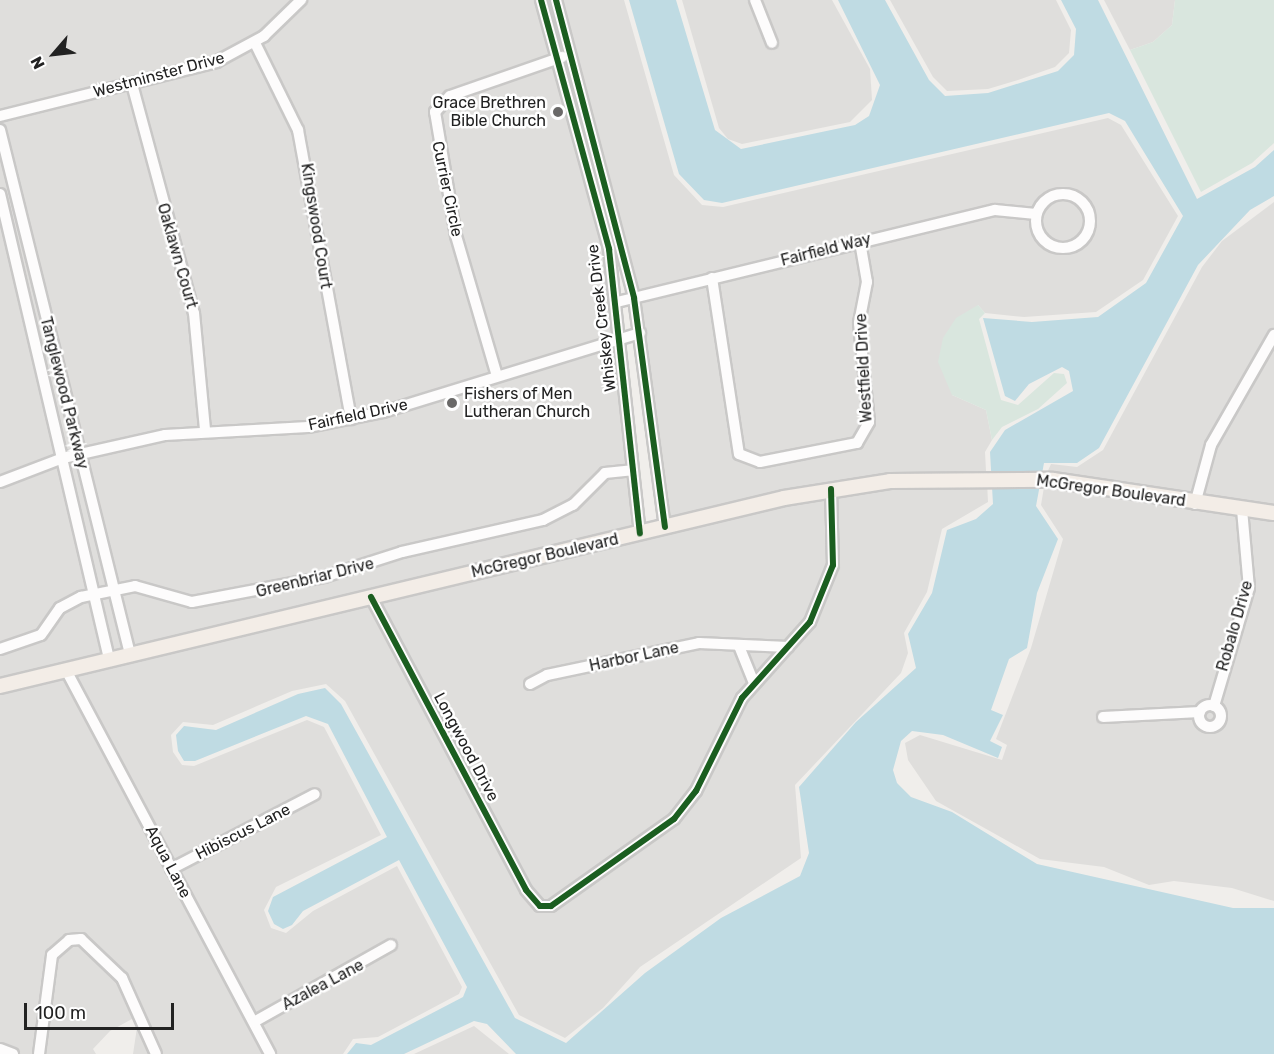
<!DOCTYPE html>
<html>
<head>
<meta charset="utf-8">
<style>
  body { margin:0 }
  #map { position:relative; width:1274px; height:1054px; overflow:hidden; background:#f0eeeb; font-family:Rubik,sans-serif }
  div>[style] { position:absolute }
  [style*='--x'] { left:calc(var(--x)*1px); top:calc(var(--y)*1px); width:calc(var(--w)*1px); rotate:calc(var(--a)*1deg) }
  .residential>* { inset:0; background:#dfdedc }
  .wetland>* { inset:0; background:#d9e6de }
  .water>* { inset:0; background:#bfdbe3 }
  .roads { filter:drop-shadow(2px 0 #c9c8c7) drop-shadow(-2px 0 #c9c8c7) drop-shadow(0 2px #c9c8c7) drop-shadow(0 -2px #c9c8c7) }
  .minor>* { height:10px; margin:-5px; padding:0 5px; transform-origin:5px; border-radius:5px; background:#fdfcfc }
  .minor>.ring { margin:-5px; padding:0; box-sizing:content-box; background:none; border:10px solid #fdfcfc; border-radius:50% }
  .major>* { height:14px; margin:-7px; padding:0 7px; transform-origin:7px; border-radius:7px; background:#f3ede7 }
  .cycleway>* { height:6px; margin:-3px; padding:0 3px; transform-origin:3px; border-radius:3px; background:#1b5e20 }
  .dots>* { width:16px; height:16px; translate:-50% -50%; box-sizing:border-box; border:3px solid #fff; border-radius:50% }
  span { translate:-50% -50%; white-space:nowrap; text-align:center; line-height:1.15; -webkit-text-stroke:5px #fff; paint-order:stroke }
  .street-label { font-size:16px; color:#222 }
  .poi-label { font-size:16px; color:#222 }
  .right { translate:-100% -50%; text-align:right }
  .left { translate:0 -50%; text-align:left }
  .north { position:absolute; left:24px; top:24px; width:60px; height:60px; -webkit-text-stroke:4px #fff; paint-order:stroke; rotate:242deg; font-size:16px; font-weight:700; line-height:24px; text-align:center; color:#222 }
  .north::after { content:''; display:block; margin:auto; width:21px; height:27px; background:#222; clip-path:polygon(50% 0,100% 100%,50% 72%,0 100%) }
  .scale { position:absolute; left:24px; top:1003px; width:150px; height:27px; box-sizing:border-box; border:3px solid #222; border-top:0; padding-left:8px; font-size:18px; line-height:21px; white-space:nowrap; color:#222; -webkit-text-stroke:4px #fff; paint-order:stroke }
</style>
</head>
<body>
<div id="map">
  <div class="residential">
    <div style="clip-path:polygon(0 0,535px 0,604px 251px,633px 529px,0 680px)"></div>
    <div style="clip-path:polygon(562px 0,624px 0,674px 175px,702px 205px,723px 207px,1108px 118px,1121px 125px,1178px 216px,1143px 280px,1096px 312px,1024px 317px,985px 313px,978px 305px,952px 395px,986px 410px,992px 440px,985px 452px,986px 471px,849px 480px,670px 520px,639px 296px)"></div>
    <div style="clip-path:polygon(682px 0,832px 0,870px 69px,872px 100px,850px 122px,742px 144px,728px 139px,719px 128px)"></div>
    <div style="clip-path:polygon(890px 0,1056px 0,1071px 30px,1069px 53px,1055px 67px,1018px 80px,988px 89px,947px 91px,933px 77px)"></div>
    <div style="clip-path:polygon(1104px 0,1175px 0,1172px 25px,1153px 42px,1130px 50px)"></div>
    <div style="clip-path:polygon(1274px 202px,1274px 508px,1046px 475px,1051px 464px,1077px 467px,1103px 450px,1202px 267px,1222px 241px)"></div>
    <div style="clip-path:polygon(987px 482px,988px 502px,942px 529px,927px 592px,904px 633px,908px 653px,901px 673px,795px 785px,801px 858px,640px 967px,603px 1008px,565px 1038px,519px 1015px,345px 701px,326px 684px,292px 691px,213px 725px,183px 722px,171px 735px,173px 752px,182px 765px,194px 766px,307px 720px,324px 727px,381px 835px,276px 887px,264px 910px,271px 928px,286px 933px,313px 911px,397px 866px,462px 987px,459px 994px,378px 1037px,353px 1039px,343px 1054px,133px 1054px,138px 1021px,132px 1019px,110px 1031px,93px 1049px,96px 1054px,0 1054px,0 691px,785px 503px,896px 485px)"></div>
    <div style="clip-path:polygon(1044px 487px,1274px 518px,1274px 901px,1232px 888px,1174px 881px,1149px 885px,1104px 867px,1040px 859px,936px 801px,908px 760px,905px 743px,920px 735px,1002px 760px,1007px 745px,996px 739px,1031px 648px,1063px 539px,1041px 505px)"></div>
    <div style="clip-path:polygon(474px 1026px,509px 1054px,414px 1054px)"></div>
  </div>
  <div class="wetland">
    <div style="clip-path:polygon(1175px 0,1274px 0,1274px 143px,1252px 163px,1201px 192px,1130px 50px,1153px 42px,1172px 25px)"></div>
    <div style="clip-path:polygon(978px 305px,985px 313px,979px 319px,1001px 400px,1018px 405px,1054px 373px,1064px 374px,1067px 383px,1038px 409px,1002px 427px,992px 440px,986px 410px,952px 395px,938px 362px,943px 338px,956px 318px)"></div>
  </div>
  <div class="water">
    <div style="clip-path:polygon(629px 0,676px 0,715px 130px,741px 149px,855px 125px,869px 116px,880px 85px,838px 0,885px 0,929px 80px,945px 96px,988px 93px,1058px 71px,1074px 55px,1076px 29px,1061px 0,1098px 0,1197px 199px,1255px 167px,1274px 150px,1274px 196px,1250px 210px,1198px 265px,1099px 448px,1077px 463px,1044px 463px,1036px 506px,1058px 539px,1037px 593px,1027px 648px,1009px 659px,991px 710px,1003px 715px,990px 741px,1002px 747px,998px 758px,943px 735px,912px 731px,901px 741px,893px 770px,897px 783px,911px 797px,952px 812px,1037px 864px,1233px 908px,1274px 908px,1274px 1054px,516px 1054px,487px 1024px,474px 1021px,404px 1054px,347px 1054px,356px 1043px,371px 1045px,463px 997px,467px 987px,399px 860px,303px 911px,292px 925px,283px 929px,274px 924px,268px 911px,273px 897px,387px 837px,328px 724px,306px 716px,195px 761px,184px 761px,178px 751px,176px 735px,184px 726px,216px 730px,298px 694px,325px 688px,341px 704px,515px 1018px,566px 1043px,645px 973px,721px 918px,800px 876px,809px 853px,799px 787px,856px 722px,916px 668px,908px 634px,932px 593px,947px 530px,976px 519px,993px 504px,990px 452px,1005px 430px,1073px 391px,1069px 371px,1062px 367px,1029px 384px,1015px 401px,1005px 396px,983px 318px,1032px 322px,1098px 317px,1146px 283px,1183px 216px,1125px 121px,1109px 113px,722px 203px,704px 200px,679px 174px)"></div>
  </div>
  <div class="roads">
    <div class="minor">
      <div style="--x:541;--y:0;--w:258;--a:74.7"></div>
      <div style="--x:609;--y:249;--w:286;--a:83.8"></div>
      <div style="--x:556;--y:0;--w:308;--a:75.3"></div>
      <div style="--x:634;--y:298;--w:231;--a:82.3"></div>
      <div style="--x:755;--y:0;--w:46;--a:68.4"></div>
      <div style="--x:255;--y:43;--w:97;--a:63.7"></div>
      <div style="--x:298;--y:130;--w:294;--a:79.6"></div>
      <div style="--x:132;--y:84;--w:237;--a:74.9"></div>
      <div style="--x:194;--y:313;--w:118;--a:84.6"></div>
      <div style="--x:0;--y:116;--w:223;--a:-14"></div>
      <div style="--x:216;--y:62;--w:55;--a:-28.4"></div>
      <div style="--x:264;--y:36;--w:52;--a:-44.2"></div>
      <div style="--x:0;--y:130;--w:540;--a:76.07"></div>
      <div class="ring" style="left:1036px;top:194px;width:44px;height:44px"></div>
      <div style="--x:0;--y:194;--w:478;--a:76.8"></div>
      <div style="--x:712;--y:278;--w:178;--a:81.3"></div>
      <div style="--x:739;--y:454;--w:22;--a:21"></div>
      <div style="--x:760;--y:462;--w:99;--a:-11.1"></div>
      <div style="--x:857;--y:443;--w:24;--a:-60"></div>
      <div style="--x:869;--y:422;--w:100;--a:-95.8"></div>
      <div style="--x:859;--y:323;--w:42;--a:-79"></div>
      <div style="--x:867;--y:282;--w:41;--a:-99.9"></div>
      <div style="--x:617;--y:302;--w:389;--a:-13.7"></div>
      <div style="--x:995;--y:210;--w:41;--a:5.6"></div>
      <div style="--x:497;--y:376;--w:146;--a:-106.3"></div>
      <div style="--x:456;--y:236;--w:126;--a:-99.6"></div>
      <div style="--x:435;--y:112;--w:22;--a:-47"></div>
      <div style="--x:450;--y:96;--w:119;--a:-19.2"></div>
      <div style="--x:0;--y:482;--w:67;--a:-20.9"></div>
      <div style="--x:63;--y:458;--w:105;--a:-12.7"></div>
      <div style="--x:165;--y:435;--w:143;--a:-3.2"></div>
      <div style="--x:308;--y:427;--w:76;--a:-11.3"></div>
      <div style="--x:383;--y:412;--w:269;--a:-17.1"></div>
      <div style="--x:1195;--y:504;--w:61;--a:-74.8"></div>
      <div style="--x:1211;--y:445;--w:127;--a:-60.2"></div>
      <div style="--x:371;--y:597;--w:331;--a:62.1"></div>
      <div style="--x:526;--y:890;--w:21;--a:49"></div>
      <div style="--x:540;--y:906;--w:11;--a:0"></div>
      <div style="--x:551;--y:906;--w:151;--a:-35.3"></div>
      <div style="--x:674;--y:819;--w:36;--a:-52"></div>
      <div style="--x:696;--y:791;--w:104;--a:-63.7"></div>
      <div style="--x:742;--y:698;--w:102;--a:-48.2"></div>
      <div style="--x:810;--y:622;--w:61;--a:-68"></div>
      <div style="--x:833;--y:565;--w:76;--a:-91.5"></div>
      <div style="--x:739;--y:646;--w:40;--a:68"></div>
      <div style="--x:0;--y:649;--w:43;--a:-18.9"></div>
      <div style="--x:41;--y:635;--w:33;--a:-55"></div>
      <div style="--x:60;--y:608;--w:24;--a:-28"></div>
      <div style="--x:81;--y:597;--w:55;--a:-11.5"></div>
      <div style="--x:135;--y:586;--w:59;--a:15.7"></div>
      <div style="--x:192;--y:602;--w:134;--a:-10.7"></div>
      <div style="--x:324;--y:577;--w:82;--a:-17.8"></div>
      <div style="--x:402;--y:552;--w:145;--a:-12.8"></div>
      <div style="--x:543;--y:520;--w:34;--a:-27"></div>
      <div style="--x:573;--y:505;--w:45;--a:-45"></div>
      <div style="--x:605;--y:473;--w:27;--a:-6"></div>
      <div style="--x:66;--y:670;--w:435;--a:62"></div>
      <div style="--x:530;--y:684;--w:19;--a:-28"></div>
      <div style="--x:547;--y:675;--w:155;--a:-11.9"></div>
      <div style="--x:699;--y:643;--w:89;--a:2.6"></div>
      <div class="ring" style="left:1199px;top:705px;width:12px;height:12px"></div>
      <div style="--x:1214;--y:706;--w:123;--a:-73.5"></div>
      <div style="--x:1249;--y:588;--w:78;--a:-95.1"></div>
      <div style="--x:1103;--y:717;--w:97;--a:-3"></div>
      <div style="--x:171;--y:869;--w:162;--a:-27.5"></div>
      <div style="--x:254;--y:1022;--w:157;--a:-29.3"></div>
      <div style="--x:0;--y:1049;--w:14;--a:21"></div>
      <div style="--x:39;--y:1054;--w:100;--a:-82.5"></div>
      <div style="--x:52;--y:955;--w:23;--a:-41"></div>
      <div style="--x:69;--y:940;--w:12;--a:-5"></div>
      <div style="--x:81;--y:939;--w:57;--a:43.6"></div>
      <div style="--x:122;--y:978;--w:83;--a:65.9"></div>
    </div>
    <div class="major">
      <div style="--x:0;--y:686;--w:806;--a:-13.48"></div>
      <div style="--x:784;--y:498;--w:107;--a:-9.1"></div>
      <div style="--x:890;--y:481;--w:163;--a:-0.4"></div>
      <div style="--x:1053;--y:480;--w:223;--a:8.5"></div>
    </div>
  </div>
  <div class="cycleway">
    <div style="--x:541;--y:0;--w:258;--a:74.7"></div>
    <div style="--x:609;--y:249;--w:286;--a:83.8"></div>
    <div style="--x:556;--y:0;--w:308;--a:75.3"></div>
    <div style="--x:634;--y:298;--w:231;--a:82.3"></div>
    <div style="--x:371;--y:597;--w:331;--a:62.1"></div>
    <div style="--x:526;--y:890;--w:21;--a:49"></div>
    <div style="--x:540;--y:906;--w:11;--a:0"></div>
    <div style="--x:551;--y:906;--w:151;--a:-35.3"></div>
    <div style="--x:674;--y:819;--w:36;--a:-52"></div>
    <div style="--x:696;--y:791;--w:104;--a:-63.7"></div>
    <div style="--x:742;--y:698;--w:102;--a:-48.2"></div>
    <div style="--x:810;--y:622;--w:61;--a:-68"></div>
    <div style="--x:833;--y:565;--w:76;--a:-91.5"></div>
  </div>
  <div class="dots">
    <div style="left:558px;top:112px;background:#6a6968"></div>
    <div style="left:452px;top:403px;background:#6a6968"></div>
  </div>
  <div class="street-label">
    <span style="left:159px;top:75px;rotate:-15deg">Westminster Drive</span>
    <span style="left:447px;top:189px;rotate:78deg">Currier Circle</span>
    <span style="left:316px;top:226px;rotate:81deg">Kingswood Court</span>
    <span style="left:826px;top:250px;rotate:-14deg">Fairfield Way</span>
    <span style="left:177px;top:256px;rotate:74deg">Oaklawn Court</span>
    <span style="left:602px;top:318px;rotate:-97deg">Whiskey Creek Drive</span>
    <span style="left:864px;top:368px;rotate:-93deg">Westfield Drive</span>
    <span style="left:64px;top:393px;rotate:76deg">Tanglewood Parkway</span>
    <span style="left:358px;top:415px;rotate:-12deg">Fairfield Drive</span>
    <span style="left:1111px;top:491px;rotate:8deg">McGregor Boulevard</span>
    <span style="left:545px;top:556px;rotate:-13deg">McGregor Boulevard</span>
    <span style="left:315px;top:578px;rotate:-14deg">Greenbriar Drive</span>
    <span style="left:1235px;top:626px;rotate:-74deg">Robalo Drive</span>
    <span style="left:634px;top:657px;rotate:-12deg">Harbor Lane</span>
    <span style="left:466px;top:747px;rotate:62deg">Longwood Drive</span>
    <span style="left:243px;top:832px;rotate:-27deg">Hibiscus Lane</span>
    <span style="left:168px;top:862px;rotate:62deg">Aqua Lane</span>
    <span style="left:323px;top:985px;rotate:-28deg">Azalea Lane</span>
  </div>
  <div class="poi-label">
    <span class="right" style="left:546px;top:112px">Grace Brethren<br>Bible Church</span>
    <span class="left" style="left:464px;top:403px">Fishers of Men<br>Lutheran Church</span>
  </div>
  <div class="north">N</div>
  <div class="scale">100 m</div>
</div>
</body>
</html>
